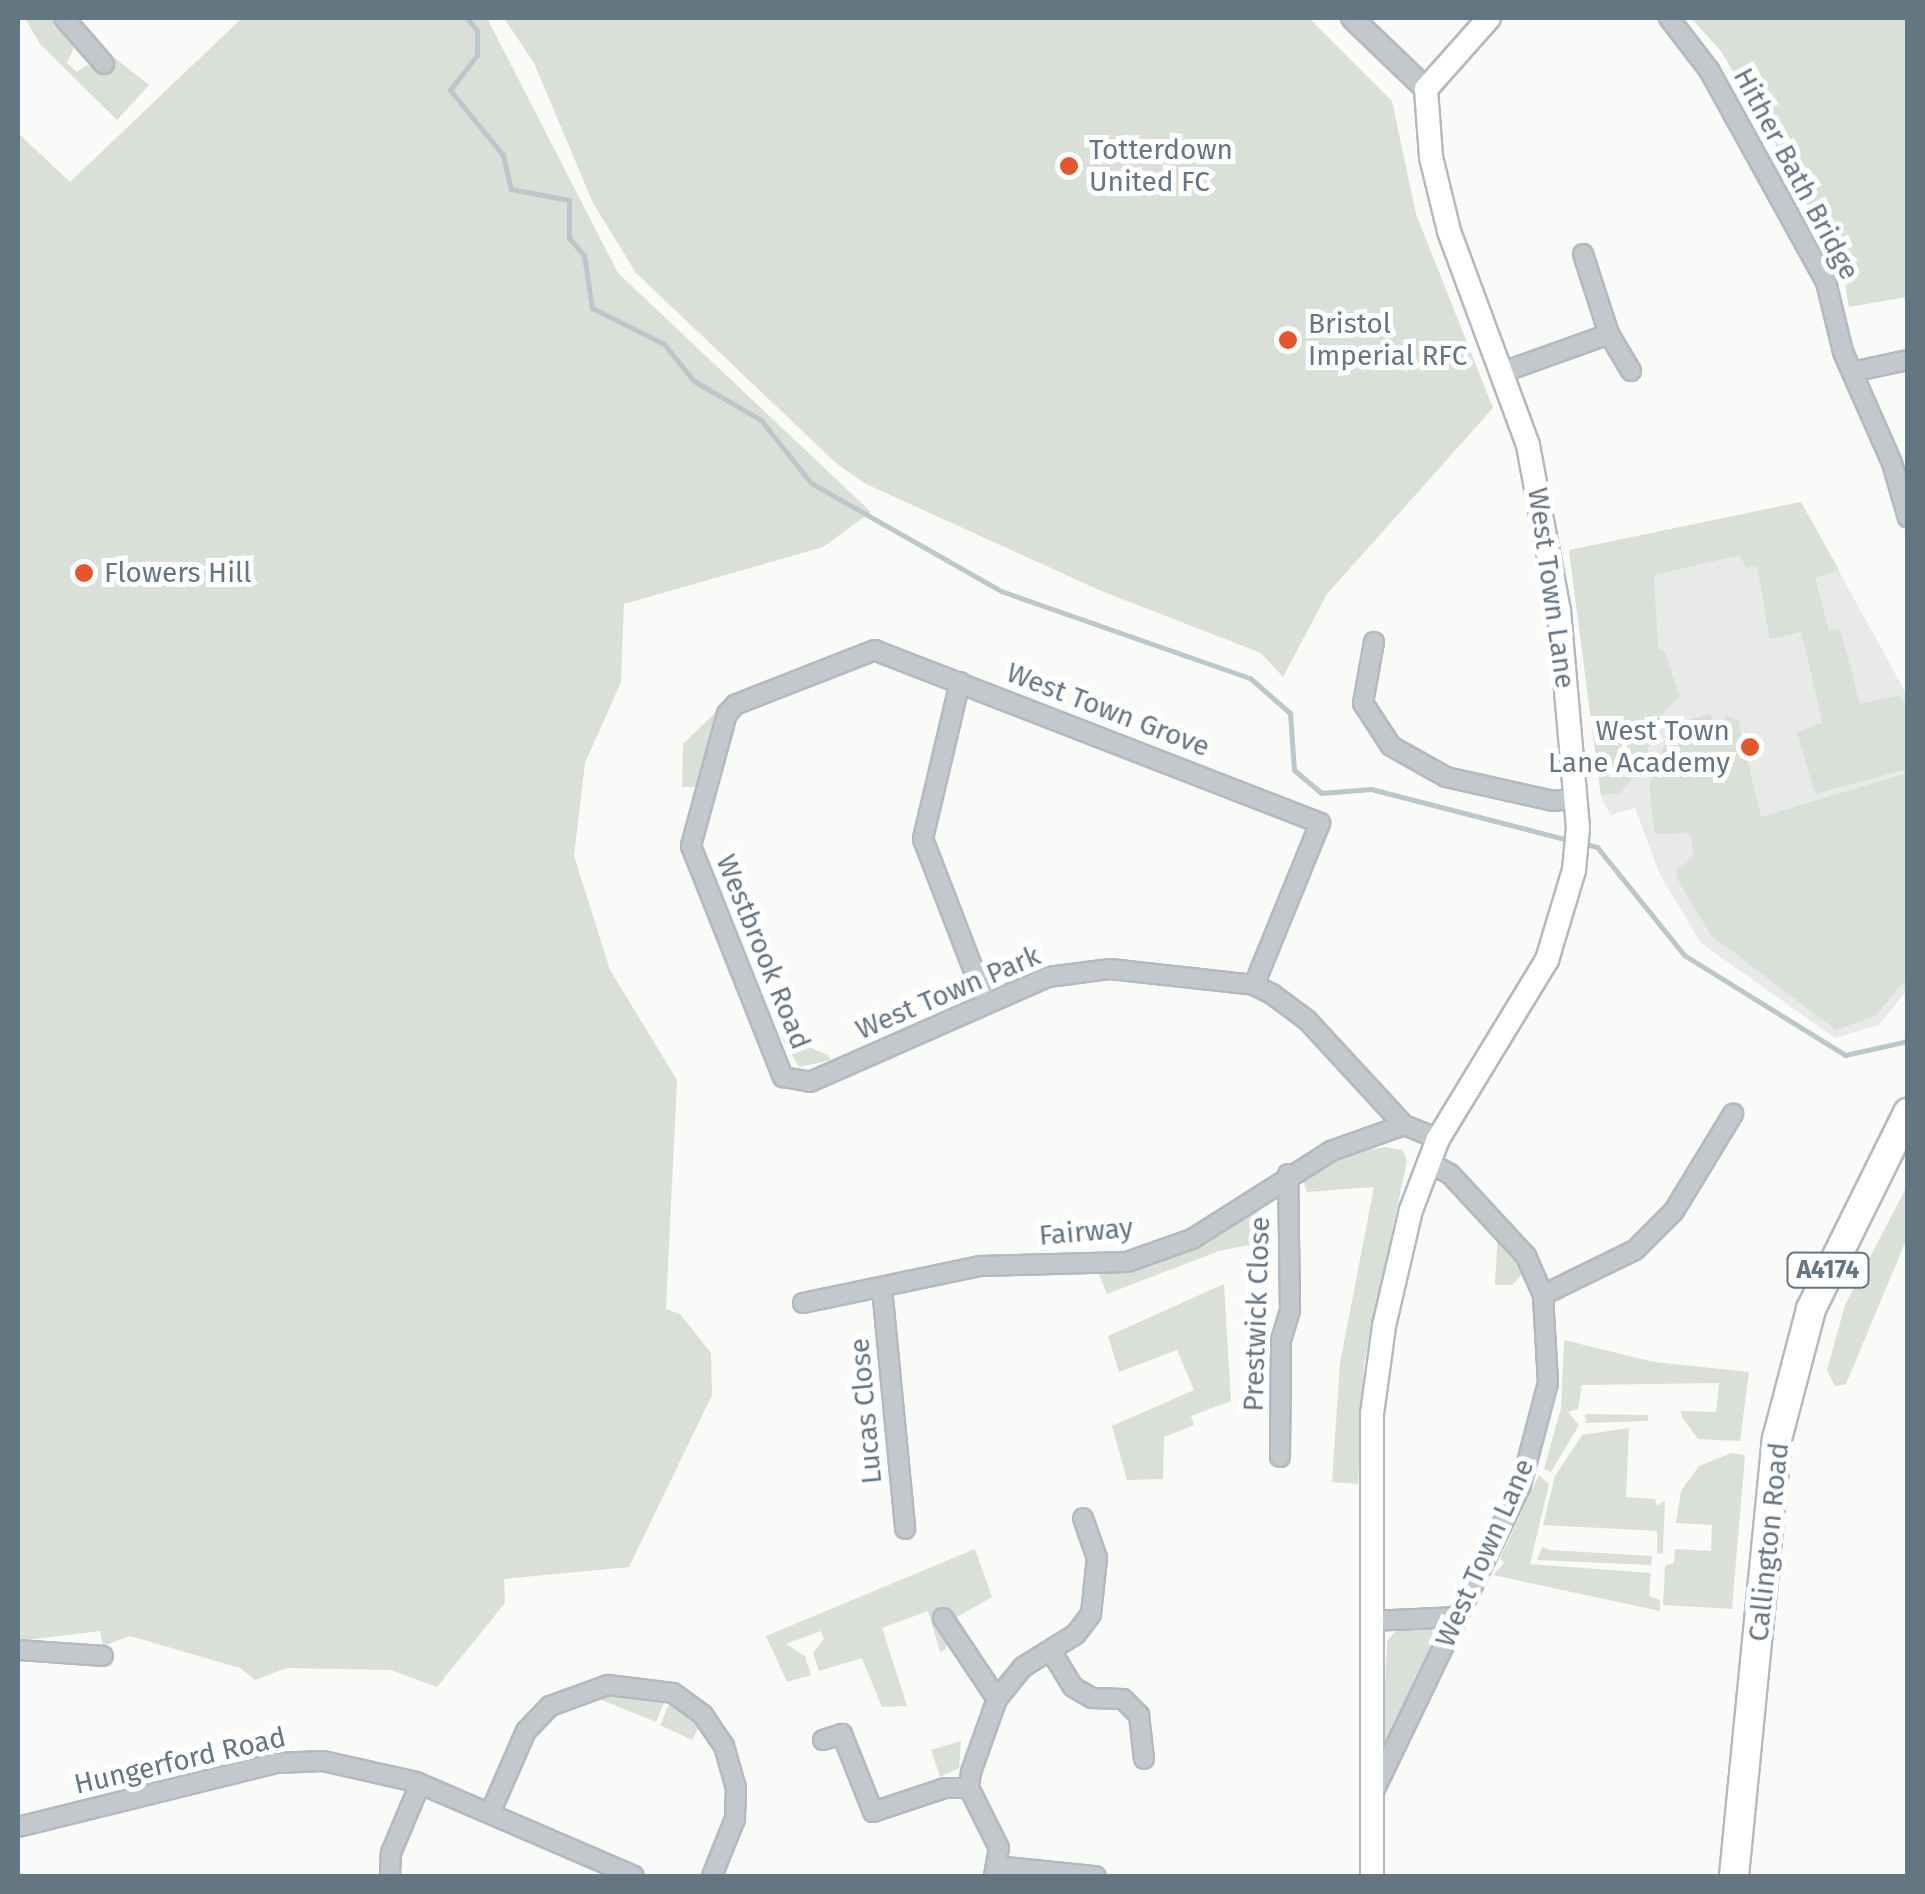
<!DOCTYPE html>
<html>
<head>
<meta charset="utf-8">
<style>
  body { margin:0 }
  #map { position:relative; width:1925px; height:1894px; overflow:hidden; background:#fafaf8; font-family:"Fira Sans",sans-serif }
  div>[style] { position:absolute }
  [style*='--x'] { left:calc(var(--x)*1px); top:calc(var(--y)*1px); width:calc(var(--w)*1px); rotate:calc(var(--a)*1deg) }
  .built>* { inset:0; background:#e8e9e9 }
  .green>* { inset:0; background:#dadfd7 }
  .stream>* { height:5px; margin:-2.5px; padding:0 2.5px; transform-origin:2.5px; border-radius:2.5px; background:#bbc7cb }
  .roads { filter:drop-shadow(2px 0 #b3babf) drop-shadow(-2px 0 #b3babf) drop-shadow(0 2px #b3babf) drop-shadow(0 -2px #b3babf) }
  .minor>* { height:18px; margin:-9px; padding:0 9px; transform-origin:9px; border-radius:9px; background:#c3c8cc }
  .tertiary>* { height:20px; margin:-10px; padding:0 10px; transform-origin:10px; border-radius:10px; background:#c3c8cc }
  .secondary>* { height:22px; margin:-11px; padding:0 11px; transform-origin:11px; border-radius:11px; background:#fff }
  .primary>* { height:28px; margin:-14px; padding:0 14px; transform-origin:14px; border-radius:14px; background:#fff }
  .dots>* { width:28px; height:28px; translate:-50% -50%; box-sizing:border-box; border:5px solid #fff; border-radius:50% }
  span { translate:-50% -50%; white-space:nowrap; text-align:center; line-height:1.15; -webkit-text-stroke:10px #fff; paint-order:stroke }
  .shield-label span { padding:2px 8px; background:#fff; border:2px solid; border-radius:8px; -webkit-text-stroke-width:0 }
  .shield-label { font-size:25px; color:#657683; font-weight:700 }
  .poi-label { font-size:28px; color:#657683 }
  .left { translate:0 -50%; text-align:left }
  .right { translate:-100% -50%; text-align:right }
  .street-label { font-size:28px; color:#657683 }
  .frame { position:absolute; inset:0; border:20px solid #657683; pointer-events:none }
</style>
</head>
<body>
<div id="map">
  <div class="built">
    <div style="clip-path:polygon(1801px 502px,1907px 695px,1907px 990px,1879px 1025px,1835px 1038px,1701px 943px,1660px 875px,1635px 808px,1611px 815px,1601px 798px,1569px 551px)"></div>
  </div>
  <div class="green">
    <div style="clip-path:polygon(25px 18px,55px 18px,75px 45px,67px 63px,77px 72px,87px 65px,101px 72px,115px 58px,149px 85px,117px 120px,40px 44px)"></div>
    <div style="clip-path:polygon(242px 18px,487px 18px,618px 273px,871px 512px,823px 547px,624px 604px,621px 682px,585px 763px,574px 856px,610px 970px,677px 1080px,666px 1309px,680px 1314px,711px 1353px,712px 1395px,629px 1567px,504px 1579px,505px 1603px,437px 1687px,391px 1670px,287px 1668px,255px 1680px,240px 1668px,130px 1636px,103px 1646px,100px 1631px,18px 1641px,18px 133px,70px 182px)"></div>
    <div style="clip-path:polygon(504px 18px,1309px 18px,1392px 101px,1416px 214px,1493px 408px,1327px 594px,1283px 677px,1261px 653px,1099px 590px,866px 484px,836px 463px,636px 273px,593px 203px,534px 63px)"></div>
    <div style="clip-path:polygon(1691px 18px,1907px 18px,1907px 297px,1849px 307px,1844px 278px,1786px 162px,1721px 51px)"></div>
    <div style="clip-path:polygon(1801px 502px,1839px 570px,1815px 578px,1829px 631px,1840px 629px,1860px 704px,1900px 695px,1907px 708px,1907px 769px,1815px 794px,1797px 732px,1823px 723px,1801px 632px,1770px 639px,1757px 566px,1746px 568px,1740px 555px,1654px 575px,1658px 649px,1665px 651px,1679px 696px,1662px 715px,1639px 771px,1620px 793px,1601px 795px,1569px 550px)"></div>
    <div style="clip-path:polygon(722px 706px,699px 787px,682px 787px,683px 744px)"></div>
    <div style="clip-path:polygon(1710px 714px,1716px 727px,1726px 724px,1725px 715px,1738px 720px,1761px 817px,1907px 773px,1907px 978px,1875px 1016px,1836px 1030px,1711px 935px,1678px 880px,1676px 870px,1694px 856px,1690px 833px,1655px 834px,1649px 786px,1672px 724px)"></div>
    <div style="clip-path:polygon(780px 1035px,828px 1055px,831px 1060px,799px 1067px)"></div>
    <div style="clip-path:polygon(1385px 1147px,1403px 1150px,1407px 1161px,1364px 1364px,1358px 1484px,1332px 1482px,1340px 1363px,1374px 1187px,1307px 1192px,1303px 1180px,1352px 1153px)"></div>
    <div style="clip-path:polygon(1907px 1186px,1907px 1238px,1846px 1384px,1835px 1386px,1827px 1370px,1845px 1305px)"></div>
    <div style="clip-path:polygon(1258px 1211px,1264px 1242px,1219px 1251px,1107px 1294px,1099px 1274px,1178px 1255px)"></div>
    <div style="clip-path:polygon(1498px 1232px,1528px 1268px,1512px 1285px,1495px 1285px)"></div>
    <div style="clip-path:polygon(1224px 1284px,1231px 1401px,1191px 1416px,1194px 1425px,1164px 1437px,1163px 1479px,1127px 1480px,1112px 1426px,1194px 1390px,1177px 1350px,1119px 1372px,1108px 1336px)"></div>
    <div style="clip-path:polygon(1564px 1340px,1654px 1362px,1749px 1372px,1740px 1441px,1698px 1439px,1682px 1417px,1681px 1411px,1716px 1412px,1719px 1383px,1582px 1385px,1578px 1409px,1568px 1412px,1579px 1425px,1551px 1472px,1544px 1469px,1561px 1408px)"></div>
    <div style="clip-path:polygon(1585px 1414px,1648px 1415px,1648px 1421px,1586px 1423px)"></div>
    <div style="clip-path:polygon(1629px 1428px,1626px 1497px,1655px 1499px,1657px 1506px,1665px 1500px,1663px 1553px,1657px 1554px,1657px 1531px,1543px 1525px,1555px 1476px,1582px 1435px)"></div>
    <div style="clip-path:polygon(1731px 1453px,1745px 1455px,1732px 1609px,1663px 1605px,1665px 1566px,1674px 1563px,1675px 1549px,1711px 1551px,1712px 1525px,1676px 1523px,1681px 1491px,1699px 1466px)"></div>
    <div style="clip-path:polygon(1539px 1475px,1549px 1484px,1530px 1564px,1651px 1573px,1649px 1596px,1660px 1600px,1660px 1611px,1493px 1575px,1504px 1563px,1500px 1558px)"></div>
    <div style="clip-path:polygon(1542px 1547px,1550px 1550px,1652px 1556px,1651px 1565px,1537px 1560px)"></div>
    <div style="clip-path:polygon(975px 1549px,992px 1597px,952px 1620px,946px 1649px,940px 1652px,928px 1611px,882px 1628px,907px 1706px,882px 1707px,862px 1658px,819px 1671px,813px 1653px,824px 1639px,821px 1631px,786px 1644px,805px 1656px,811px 1675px,787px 1682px,766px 1636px)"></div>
    <div style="clip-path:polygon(1431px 1625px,1435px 1643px,1382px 1752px,1387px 1641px,1399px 1627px)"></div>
    <div style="clip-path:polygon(617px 1694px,666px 1698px,656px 1722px,599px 1699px)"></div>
    <div style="clip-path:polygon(670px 1702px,700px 1725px,692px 1740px,660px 1725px)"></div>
    <div style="clip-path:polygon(961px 1741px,959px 1768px,940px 1777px,931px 1750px)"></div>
  </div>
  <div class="stream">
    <div style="--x:467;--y:18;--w:16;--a:52"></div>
    <div style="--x:477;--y:31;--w:24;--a:90"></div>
    <div style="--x:477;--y:55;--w:44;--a:127.6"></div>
    <div style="--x:450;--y:90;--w:84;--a:50.8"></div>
    <div style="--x:503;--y:155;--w:35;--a:77"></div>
    <div style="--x:511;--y:189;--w:59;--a:10.7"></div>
    <div style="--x:569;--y:200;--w:38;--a:90"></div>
    <div style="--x:569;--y:238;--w:23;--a:49"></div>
    <div style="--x:584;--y:255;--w:54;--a:81.4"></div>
    <div style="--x:592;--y:308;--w:80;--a:26.6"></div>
    <div style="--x:664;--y:344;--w:48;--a:51"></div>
    <div style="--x:694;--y:381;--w:78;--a:30.2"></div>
    <div style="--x:761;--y:420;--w:80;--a:51.6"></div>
    <div style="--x:811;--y:483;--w:219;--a:29.6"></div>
    <div style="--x:1001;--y:591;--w:264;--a:19.3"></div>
    <div style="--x:1250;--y:678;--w:53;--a:41.2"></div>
    <div style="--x:1290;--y:713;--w:57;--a:86"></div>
    <div style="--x:1294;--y:770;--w:35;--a:40"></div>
    <div style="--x:1321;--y:793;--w:50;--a:-4.6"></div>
    <div style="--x:1371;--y:789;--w:208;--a:14.5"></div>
    <div style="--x:1582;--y:843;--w:16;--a:15"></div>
    <div style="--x:1597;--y:847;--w:139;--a:51.1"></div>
    <div style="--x:1684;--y:955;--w:190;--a:31.8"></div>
    <div style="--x:1845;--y:1055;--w:65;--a:-12.5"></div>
  </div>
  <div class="roads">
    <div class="minor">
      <div style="--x:64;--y:18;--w:61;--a:49"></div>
      <div style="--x:1669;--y:18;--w:66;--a:52.4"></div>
      <div style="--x:1709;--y:70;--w:242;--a:61.1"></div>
      <div style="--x:1826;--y:282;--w:72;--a:76.3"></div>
      <div style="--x:1843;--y:352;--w:121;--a:66.2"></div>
      <div style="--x:1892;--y:463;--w:57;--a:73.8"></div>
      <div style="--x:1583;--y:254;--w:84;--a:72"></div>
      <div style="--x:1609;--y:334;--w:43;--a:59.3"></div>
      <div style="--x:1503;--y:372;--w:113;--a:-19.7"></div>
      <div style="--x:1852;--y:372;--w:57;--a:-12.1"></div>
      <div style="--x:1374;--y:642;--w:62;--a:100.2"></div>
      <div style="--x:1363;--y:703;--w:51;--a:56.9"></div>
      <div style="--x:1391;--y:746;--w:63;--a:29.4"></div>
      <div style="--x:1446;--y:777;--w:110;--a:12.6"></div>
      <div style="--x:1553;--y:801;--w:24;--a:-7"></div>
      <div style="--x:960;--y:682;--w:161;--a:103.3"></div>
      <div style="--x:923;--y:839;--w:175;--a:68.9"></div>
      <div style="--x:1254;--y:985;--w:175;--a:-67.8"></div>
      <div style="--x:1320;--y:823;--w:477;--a:-158.8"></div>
      <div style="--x:875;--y:650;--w:150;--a:158.6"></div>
      <div style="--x:735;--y:705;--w:12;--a:132"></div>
      <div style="--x:727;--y:714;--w:137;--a:105.3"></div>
      <div style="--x:691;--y:846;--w:249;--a:68.3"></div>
      <div style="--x:783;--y:1077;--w:27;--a:10"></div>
      <div style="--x:810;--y:1082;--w:260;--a:-23.8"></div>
      <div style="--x:1048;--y:977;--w:63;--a:-7.4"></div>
      <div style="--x:1110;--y:969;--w:145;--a:6.3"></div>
      <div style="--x:1254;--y:985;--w:20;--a:27"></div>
      <div style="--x:1272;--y:994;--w:44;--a:36.6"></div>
      <div style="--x:1307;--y:1020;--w:143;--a:47.3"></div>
      <div style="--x:1404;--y:1125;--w:37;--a:22"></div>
      <div style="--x:882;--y:1288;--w:242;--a:84.5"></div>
      <div style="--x:1543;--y:1295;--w:102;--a:-26.1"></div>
      <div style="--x:1635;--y:1250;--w:55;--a:-45"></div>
      <div style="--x:1674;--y:1211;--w:114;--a:-58.7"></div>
      <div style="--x:803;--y:1303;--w:181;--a:-11.8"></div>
      <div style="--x:980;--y:1266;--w:147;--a:-1.6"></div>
      <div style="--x:1127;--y:1262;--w:69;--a:-19.5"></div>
      <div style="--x:1192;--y:1239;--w:165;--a:-32.3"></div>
      <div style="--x:1331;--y:1151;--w:77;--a:-19.6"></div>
      <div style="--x:1280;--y:1457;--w:117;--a:-89.5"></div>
      <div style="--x:1281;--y:1340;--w:31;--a:-73"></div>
      <div style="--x:1290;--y:1310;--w:136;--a:-90.8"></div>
      <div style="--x:943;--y:1618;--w:97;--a:56.3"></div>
      <div style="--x:1371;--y:1621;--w:87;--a:-2.6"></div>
      <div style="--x:18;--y:1650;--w:85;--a:4"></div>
      <div style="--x:1051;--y:1651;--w:42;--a:58.6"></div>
      <div style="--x:1073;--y:1687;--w:22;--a:30"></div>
      <div style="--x:1092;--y:1698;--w:31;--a:2"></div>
      <div style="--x:1123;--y:1699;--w:23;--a:45"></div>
      <div style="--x:1139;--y:1715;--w:44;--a:83.5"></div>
      <div style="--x:823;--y:1740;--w:20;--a:-18"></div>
      <div style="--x:842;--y:1734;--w:84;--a:68.3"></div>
      <div style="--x:873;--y:1812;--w:76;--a:-18.4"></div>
      <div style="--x:945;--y:1788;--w:24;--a:0"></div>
      <div style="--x:1372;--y:1795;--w:344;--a:-64.3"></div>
      <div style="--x:1521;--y:1485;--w:106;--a:-75.2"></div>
      <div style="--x:1548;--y:1383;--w:88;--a:-93.3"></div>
      <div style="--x:1543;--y:1295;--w:43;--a:-113.6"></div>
      <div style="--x:1526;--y:1256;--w:112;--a:-132.8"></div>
      <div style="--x:1450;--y:1174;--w:24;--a:-152"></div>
      <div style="--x:491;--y:1811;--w:87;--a:-66.4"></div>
      <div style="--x:526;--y:1731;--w:35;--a:-46"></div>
      <div style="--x:550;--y:1706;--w:62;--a:-19.9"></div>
      <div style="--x:608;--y:1685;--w:65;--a:7"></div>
      <div style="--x:673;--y:1693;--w:37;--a:36"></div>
      <div style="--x:703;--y:1715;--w:37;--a:56"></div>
      <div style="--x:724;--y:1746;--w:44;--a:74.1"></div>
      <div style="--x:736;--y:1788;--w:31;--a:92"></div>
      <div style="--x:735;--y:1819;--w:61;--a:112"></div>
      <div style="--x:18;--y:1827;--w:267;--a:-13.9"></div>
      <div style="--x:277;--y:1763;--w:46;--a:-2.5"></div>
      <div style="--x:323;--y:1761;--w:95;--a:12.7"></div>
      <div style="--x:416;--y:1782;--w:237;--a:23.3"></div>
      <div style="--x:996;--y:1866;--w:100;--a:5.8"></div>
      <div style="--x:390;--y:1876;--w:23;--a:-88"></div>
      <div style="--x:391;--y:1853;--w:75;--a:-67.2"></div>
      <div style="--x:994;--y:1876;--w:28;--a:-80"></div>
      <div style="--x:999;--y:1848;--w:67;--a:-116.6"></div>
      <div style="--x:969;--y:1788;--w:16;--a:-83"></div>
      <div style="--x:971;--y:1772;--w:77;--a:-70.4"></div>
      <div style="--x:997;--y:1699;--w:41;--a:-50.9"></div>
      <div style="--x:1023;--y:1667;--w:62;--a:-31.9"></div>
      <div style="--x:1076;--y:1634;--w:25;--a:-53"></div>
      <div style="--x:1091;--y:1614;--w:56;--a:-83.9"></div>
      <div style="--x:1097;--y:1558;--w:42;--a:-109.3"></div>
    </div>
    <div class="tertiary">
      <div style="--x:1352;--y:18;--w:103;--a:43.8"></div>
    </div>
    <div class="secondary">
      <div style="--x:1372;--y:1876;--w:462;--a:-90"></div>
      <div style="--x:1372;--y:1414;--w:89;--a:-82.2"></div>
      <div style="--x:1384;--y:1326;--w:119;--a:-76.9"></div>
      <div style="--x:1411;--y:1210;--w:76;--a:-69.2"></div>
      <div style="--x:1438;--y:1139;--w:210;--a:-58.7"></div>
      <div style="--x:1547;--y:960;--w:94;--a:-73.3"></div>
      <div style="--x:1574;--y:870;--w:42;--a:-84.6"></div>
      <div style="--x:1578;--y:828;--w:218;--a:-95"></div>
      <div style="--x:1559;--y:611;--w:169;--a:-100.6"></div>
      <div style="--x:1528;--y:445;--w:228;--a:-110.3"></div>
      <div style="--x:1449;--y:231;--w:76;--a:-103.7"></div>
      <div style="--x:1431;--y:157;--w:68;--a:-94.2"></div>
      <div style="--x:1426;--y:89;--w:95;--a:-48.4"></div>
    </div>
    <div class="primary">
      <div style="--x:1734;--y:1876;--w:439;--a:-84.4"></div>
      <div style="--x:1777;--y:1439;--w:134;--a:-75.3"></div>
      <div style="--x:1811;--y:1309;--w:219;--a:-63.7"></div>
    </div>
  </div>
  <div class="dots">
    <div style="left:1069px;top:166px;background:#e4572e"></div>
    <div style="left:1288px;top:340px;background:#e4572e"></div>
    <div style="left:84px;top:573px;background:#e4572e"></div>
    <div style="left:1750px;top:747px;background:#e4572e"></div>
  </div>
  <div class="shield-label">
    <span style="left:1828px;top:1270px">A4174</span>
  </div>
  <div class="poi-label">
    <span class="left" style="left:1089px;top:166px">Totterdown<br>United FC</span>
    <span class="left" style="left:1308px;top:340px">Bristol<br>Imperial RFC</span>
    <span class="left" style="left:104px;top:573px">Flowers Hill</span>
    <span class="right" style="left:1730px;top:747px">West Town<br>Lane Academy</span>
  </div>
  <div class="street-label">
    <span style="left:1796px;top:174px;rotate:62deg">Hither Bath Bridge</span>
    <span style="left:1551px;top:588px;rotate:82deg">West Town Lane</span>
    <span style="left:1108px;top:710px;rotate:21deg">West Town Grove</span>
    <span style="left:763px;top:952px;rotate:68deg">Westbrook Road</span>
    <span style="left:948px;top:993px;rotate:-23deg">West Town Park</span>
    <span style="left:1086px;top:1232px;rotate:-5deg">Fairway</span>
    <span style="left:1257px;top:1314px;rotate:-88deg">Prestwick Close</span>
    <span style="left:866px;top:1411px;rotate:-95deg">Lucas Close</span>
    <span style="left:1769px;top:1542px;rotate:-84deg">Callington Road</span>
    <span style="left:1485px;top:1553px;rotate:-66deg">West Town Lane</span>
    <span style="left:180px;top:1761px;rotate:-13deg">Hungerford Road</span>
  </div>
  <div class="frame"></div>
</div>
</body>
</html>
